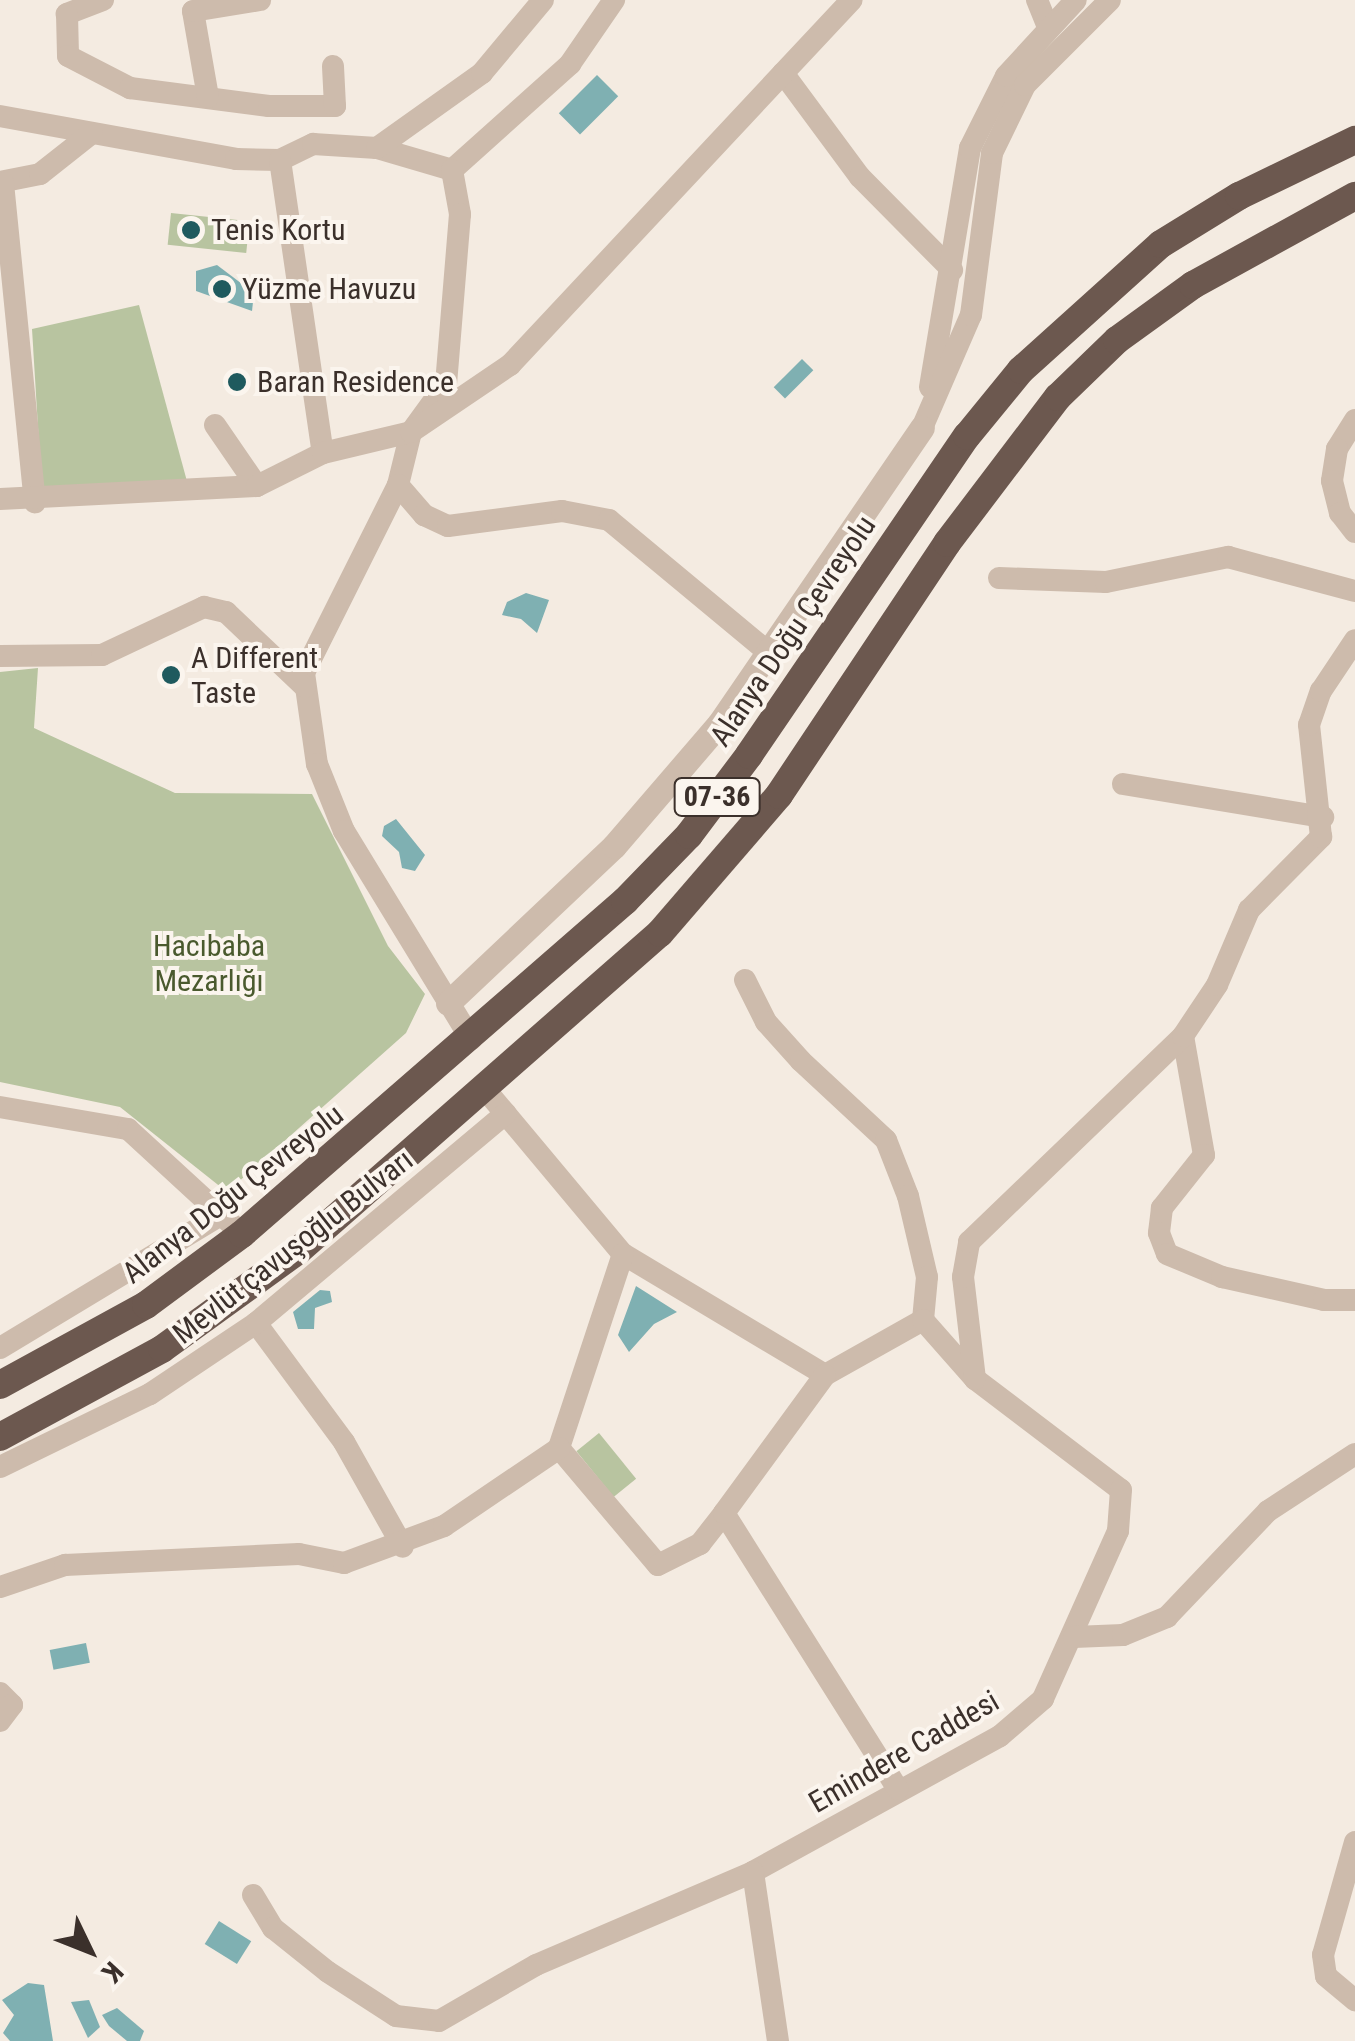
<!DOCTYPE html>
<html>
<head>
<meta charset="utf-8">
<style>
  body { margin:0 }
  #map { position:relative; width:1355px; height:2041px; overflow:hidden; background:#f4ebe1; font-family:"Roboto Condensed",sans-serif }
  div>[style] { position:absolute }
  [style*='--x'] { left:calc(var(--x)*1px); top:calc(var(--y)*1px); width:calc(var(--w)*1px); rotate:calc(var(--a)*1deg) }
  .green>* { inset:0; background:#b8c4a0; transform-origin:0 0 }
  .water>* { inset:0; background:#7fb0b2; transform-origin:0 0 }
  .minor>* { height:22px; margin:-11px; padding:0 11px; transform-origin:11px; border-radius:11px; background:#cdbbac }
  .tertiary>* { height:25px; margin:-12.5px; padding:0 12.5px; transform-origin:12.5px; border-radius:12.5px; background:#cdbbac }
  .trunk>* { height:28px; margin:-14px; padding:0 14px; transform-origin:14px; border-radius:14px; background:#6c584f }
  .dots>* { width:28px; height:28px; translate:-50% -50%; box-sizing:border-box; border:5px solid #fbf5ee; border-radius:50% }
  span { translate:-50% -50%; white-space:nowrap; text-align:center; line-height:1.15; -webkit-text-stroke:8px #fbf5ee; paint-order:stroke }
  .shield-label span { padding:2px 8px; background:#fbf5ee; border:2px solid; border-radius:8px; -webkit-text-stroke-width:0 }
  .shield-label { font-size:28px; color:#3b302b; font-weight:700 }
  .poi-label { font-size:30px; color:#3b302b }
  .left { translate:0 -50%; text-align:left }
  .street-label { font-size:30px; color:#3b302b }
  .park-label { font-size:30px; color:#4a5a2e }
  .north { position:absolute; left:40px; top:1901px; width:100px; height:100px; -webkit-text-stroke:8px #fbf5ee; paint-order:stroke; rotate:133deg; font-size:28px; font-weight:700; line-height:40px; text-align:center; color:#3b302b }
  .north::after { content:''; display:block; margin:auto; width:35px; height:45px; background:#3b302b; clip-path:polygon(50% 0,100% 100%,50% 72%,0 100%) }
</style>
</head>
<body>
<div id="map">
  <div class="green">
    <div style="left:171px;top:213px;width:79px;height:32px;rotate:6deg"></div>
    <div style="clip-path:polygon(139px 305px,188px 485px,42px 493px,32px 329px)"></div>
    <div style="clip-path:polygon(38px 668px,34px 728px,175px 793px,312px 794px,388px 946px,425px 994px,406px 1033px,227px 1192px,120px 1107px,0 1082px,0 672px)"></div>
    <div style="left:599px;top:1433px;width:59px;height:29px;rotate:51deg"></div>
  </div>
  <div class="water">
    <div style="left:597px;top:75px;width:30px;height:54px;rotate:45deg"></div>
    <div style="clip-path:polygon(217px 265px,254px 293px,252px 311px,196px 291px,196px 271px)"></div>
    <div style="left:802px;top:359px;width:16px;height:40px;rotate:45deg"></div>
    <div style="clip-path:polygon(526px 593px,549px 600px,537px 633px,521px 619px,502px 615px,507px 602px)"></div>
    <div style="clip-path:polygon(396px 819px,425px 855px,415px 871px,402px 868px,399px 852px,382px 836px,384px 826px)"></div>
    <div style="clip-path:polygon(636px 1286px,677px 1312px,654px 1324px,629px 1352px,618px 1335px)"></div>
    <div style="clip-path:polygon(320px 1290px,330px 1291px,332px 1302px,315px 1308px,314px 1329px,298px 1329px,293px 1312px)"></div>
    <div style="left:86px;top:1643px;width:20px;height:37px;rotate:79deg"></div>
    <div style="left:219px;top:1921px;width:38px;height:27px;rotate:32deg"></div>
    <div style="clip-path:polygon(28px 1983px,44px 1985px,53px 2041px,10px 2041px,3px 2033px,14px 2015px,2px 2000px)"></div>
    <div style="clip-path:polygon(89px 2000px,100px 2027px,88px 2038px,71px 2002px)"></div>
    <div style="clip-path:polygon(117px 2008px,144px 2031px,140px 2041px,127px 2041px,109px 2026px,102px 2015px)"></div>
  </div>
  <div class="minor">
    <div style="--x:103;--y:0;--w:39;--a:159"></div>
    <div style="--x:67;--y:14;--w:42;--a:88.6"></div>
    <div style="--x:68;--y:56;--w:70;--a:27.3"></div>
    <div style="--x:130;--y:88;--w:140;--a:7.4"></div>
    <div style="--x:269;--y:106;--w:66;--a:0"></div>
    <div style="--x:335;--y:106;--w:40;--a:-92.9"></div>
    <div style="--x:1037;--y:0;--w:31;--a:68"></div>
    <div style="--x:783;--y:73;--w:129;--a:53.5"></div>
    <div style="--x:860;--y:177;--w:131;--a:45.3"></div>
    <div style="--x:208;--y:97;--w:87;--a:-99.9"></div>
    <div style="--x:193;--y:11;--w:68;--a:-9.3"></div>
    <div style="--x:0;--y:116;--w:240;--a:10.3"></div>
    <div style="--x:236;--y:159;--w:44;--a:1.3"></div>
    <div style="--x:280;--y:160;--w:37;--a:-26"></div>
    <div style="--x:313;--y:144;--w:64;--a:3.6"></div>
    <div style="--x:377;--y:148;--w:78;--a:16.3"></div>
    <div style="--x:452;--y:170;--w:159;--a:-41.9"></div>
    <div style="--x:570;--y:64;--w:78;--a:-55.5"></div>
    <div style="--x:377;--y:148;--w:129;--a:-35.5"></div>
    <div style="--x:482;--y:73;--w:95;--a:-50.1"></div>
    <div style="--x:280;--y:160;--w:296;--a:81.7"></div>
    <div style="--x:452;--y:170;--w:45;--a:79.7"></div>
    <div style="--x:460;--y:214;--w:171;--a:94.7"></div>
    <div style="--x:446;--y:384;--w:59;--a:126.1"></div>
    <div style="--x:411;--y:432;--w:55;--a:103.8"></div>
    <div style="--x:398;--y:485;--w:210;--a:116.6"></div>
    <div style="--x:304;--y:673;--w:92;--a:81.9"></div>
    <div style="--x:317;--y:764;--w:72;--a:68.1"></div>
    <div style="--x:344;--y:831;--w:244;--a:58.6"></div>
    <div style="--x:0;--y:182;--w:41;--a:-11.3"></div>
    <div style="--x:40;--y:174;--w:66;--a:-38.3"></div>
    <div style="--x:3;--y:183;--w:321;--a:84.3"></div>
    <div style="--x:930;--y:387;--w:242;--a:-80.5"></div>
    <div style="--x:970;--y:148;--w:80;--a:-63.4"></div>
    <div style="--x:1006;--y:76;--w:103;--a:-47.4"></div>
    <div style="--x:1355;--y:420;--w:34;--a:122"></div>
    <div style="--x:1337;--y:449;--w:32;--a:99"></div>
    <div style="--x:1332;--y:481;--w:33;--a:76"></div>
    <div style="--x:1340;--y:513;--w:24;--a:52"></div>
    <div style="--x:215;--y:425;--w:74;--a:55.5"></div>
    <div style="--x:922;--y:428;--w:123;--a:-66.6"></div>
    <div style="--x:971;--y:315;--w:163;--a:-82.6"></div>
    <div style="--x:992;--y:153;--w:76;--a:-64.1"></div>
    <div style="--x:1025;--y:85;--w:120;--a:-45"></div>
    <div style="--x:398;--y:485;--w:40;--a:49"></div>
    <div style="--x:424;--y:515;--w:26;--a:25"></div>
    <div style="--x:448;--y:526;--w:115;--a:-7.5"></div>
    <div style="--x:562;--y:511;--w:48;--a:10.8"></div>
    <div style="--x:609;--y:520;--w:207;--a:39.7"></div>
    <div style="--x:0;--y:499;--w:257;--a:-2.9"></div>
    <div style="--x:257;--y:486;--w:74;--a:-26.6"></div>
    <div style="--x:323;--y:453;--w:90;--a:-13.4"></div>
    <div style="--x:411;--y:432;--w:120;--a:-34.1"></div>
    <div style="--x:510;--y:365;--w:500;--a:-46.9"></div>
    <div style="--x:999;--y:578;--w:107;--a:2.1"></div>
    <div style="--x:1106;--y:582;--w:125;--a:-11.6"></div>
    <div style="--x:1228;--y:557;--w:131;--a:15"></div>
    <div style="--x:0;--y:656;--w:102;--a:-0.6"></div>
    <div style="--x:102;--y:655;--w:113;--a:-25.2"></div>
    <div style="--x:204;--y:607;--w:23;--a:13"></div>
    <div style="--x:226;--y:612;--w:109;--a:43.5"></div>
    <div style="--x:1123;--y:784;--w:203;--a:9.4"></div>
    <div style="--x:745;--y:980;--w:47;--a:63.4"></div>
    <div style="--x:766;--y:1022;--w:52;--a:48.1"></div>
    <div style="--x:801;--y:1061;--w:116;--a:42.9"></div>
    <div style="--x:886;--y:1140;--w:60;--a:68.6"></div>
    <div style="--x:908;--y:1196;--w:83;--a:76.8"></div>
    <div style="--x:927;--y:1277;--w:43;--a:95.3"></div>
    <div style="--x:1183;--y:1036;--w:121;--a:80"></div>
    <div style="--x:1204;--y:1155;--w:68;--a:128.4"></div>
    <div style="--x:1162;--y:1208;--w:25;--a:97"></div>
    <div style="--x:1159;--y:1233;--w:22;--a:69"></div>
    <div style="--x:1167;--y:1254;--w:60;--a:22.7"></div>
    <div style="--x:1222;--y:1277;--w:105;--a:12.7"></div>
    <div style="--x:1324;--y:1300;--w:31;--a:0"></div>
    <div style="--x:484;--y:1088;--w:217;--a:50.1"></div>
    <div style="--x:623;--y:1254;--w:235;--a:30.9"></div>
    <div style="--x:825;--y:1375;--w:112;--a:-29.3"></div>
    <div style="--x:923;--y:1320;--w:79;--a:48.6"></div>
    <div style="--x:975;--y:1379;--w:183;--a:37.2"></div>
    <div style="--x:1121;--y:1490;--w:41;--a:94.2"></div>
    <div style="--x:1118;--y:1531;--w:184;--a:114.1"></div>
    <div style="--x:1043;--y:1699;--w:57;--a:139.3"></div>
    <div style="--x:1000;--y:1736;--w:282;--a:151.2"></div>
    <div style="--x:753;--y:1872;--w:171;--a:81.6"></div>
    <div style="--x:0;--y:1107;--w:130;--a:9.8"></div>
    <div style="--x:128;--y:1129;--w:155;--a:42.6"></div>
    <div style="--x:623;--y:1254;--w:204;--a:108.3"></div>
    <div style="--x:559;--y:1448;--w:153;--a:49.8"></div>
    <div style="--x:658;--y:1565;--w:47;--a:-26.6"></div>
    <div style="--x:700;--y:1544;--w:39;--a:-52"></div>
    <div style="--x:724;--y:1513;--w:326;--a:57.8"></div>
    <div style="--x:256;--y:1323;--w:148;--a:53.5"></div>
    <div style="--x:344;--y:1442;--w:120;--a:60.7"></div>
    <div style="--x:0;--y:1348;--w:259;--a:-31.1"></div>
    <div style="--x:975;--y:1379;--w:103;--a:-96.7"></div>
    <div style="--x:963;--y:1277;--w:36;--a:-80"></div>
    <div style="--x:969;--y:1242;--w:297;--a:-43.9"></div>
    <div style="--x:1183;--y:1036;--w:61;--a:-56.3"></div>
    <div style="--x:1217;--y:985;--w:82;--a:-66.9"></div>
    <div style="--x:1249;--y:910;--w:103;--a:-45.4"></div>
    <div style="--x:1321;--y:837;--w:113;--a:-96.1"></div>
    <div style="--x:1309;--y:725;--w:36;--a:-71"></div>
    <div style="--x:1321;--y:691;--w:61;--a:-56.3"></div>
    <div style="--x:0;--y:1467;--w:167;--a:-26"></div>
    <div style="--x:150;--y:1394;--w:128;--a:-33.8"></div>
    <div style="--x:256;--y:1323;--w:326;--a:-40"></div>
    <div style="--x:724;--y:1513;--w:171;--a:-53.8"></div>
    <div style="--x:0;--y:1587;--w:69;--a:-18.7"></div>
    <div style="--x:65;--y:1565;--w:234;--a:-2.7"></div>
    <div style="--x:299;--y:1554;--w:46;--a:11.3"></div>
    <div style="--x:344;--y:1563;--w:107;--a:-20.3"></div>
    <div style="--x:444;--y:1526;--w:139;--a:-34.1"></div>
    <div style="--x:1074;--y:1637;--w:49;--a:-2.3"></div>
    <div style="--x:1123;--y:1635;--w:48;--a:-22.2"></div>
    <div style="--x:1167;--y:1617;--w:146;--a:-46.4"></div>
    <div style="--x:1268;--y:1511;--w:104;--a:-33.2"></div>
    <div style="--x:0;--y:1693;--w:17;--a:45"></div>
    <div style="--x:12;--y:1705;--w:20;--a:127"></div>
    <div style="--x:1355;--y:1842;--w:117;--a:105.8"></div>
    <div style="--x:1323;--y:1955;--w:21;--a:82"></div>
    <div style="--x:1326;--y:1976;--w:38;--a:40"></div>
    <div style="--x:253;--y:1895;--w:39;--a:59"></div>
    <div style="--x:273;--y:1928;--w:70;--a:38.7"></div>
    <div style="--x:328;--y:1972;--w:81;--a:32.9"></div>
    <div style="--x:396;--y:2016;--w:43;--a:6.6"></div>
    <div style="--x:439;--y:2021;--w:112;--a:-30"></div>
    <div style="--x:536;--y:1965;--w:236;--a:-23.2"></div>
  </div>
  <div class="tertiary">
    <div style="--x:448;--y:1003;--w:228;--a:-43.4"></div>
    <div style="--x:614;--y:846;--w:161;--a:-49.3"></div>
    <div style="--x:719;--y:724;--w:359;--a:-55.6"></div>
  </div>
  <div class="trunk">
    <div style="--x:0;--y:1385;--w:166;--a:-28.7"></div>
    <div style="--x:146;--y:1305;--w:119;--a:-36.5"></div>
    <div style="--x:242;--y:1234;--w:508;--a:-41.01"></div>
    <div style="--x:625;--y:901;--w:92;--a:-45.9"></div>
    <div style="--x:689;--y:835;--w:100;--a:-53.1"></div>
    <div style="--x:749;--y:755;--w:386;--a:-55.7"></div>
    <div style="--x:967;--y:436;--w:85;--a:-50.7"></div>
    <div style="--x:1021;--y:370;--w:188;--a:-42"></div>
    <div style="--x:1161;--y:244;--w:92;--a:-31.6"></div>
    <div style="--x:1239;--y:196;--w:129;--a:-25.8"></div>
    <div style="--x:0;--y:1437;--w:184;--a:-28.5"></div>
    <div style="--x:162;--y:1349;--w:169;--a:-35.9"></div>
    <div style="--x:299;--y:1250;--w:480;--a:-41.3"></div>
    <div style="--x:660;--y:933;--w:182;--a:-49.2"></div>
    <div style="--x:779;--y:795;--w:303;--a:-56.3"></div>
    <div style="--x:947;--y:543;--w:183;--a:-52.8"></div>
    <div style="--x:1058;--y:397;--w:82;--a:-44"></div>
    <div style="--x:1117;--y:340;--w:94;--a:-35.9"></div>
    <div style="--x:1193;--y:285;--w:185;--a:-28.8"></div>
  </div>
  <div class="dots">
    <div style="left:191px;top:230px;background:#1f5a5e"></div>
    <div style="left:222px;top:289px;background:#1f5a5e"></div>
    <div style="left:237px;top:382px;background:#1f5a5e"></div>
    <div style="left:171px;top:675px;background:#1f5a5e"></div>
  </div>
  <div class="shield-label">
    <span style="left:717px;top:797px">07-36</span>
  </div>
  <div class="poi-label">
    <span class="left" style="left:211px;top:230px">Tenis Kortu</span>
    <span class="left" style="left:242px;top:289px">Yüzme Havuzu</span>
    <span class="left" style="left:257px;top:382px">Baran Residence</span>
    <span class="left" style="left:191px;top:675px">A Different<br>Taste</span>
  </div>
  <div class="street-label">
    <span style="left:793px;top:631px;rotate:-56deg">Alanya Doğu Çevreyolu</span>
    <span style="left:233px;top:1194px;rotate:-38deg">Alanya Doğu Çevreyolu</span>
    <span style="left:293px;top:1247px;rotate:-38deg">Mevlüt çavuşoğlu Bulvarı</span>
    <span style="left:904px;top:1752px;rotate:-30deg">Emindere Caddesi</span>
  </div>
  <div class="park-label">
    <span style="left:209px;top:963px">Hacıbaba<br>Mezarlığı</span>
  </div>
  <div class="north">K</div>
</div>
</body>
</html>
